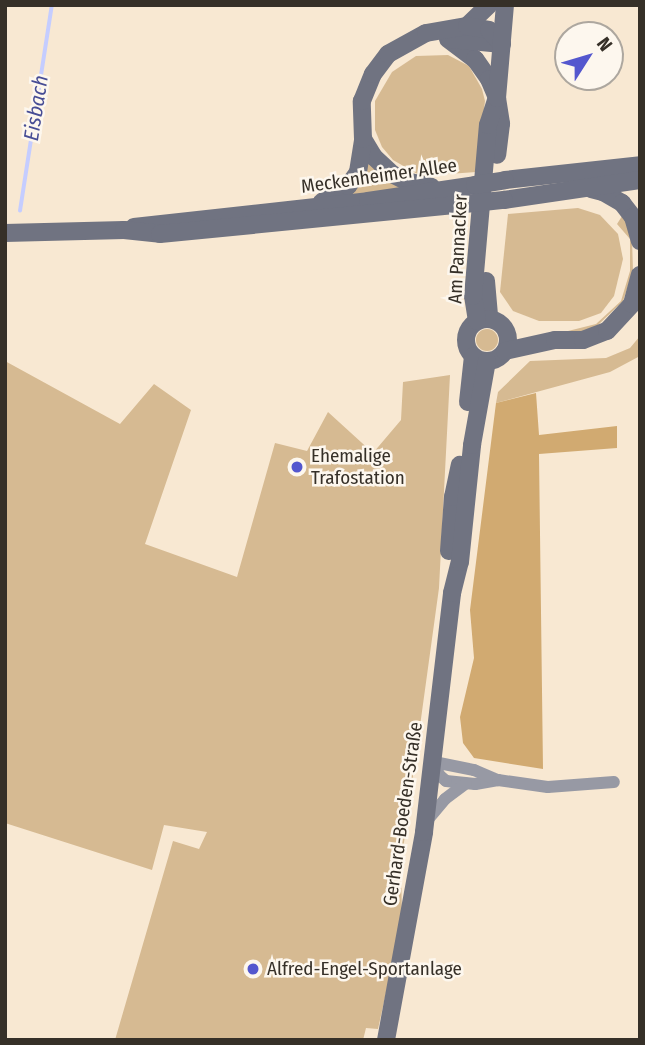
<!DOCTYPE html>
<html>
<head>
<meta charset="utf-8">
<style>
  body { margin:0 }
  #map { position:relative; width:645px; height:1045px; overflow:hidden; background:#f8e8d2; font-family:"Fira Sans Condensed",sans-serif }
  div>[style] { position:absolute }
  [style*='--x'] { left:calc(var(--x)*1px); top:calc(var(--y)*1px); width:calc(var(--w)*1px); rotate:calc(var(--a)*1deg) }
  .green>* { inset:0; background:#d6ba92 }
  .round { border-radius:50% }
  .forest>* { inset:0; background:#d1aa71 }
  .stream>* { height:3.5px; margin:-1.75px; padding:0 1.75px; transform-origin:1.75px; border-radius:1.75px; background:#c5cdff }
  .minor>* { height:12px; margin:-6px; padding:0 6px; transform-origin:6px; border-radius:6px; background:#9799a4 }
  .secondary>* { height:18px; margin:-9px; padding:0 9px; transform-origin:9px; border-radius:9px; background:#707381 }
  .secondary>.ring { margin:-9px; padding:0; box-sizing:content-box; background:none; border:18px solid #707381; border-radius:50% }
  .secondary-bridge>* { height:18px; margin:-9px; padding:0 9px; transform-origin:9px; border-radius:9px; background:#707381 }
  .dots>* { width:19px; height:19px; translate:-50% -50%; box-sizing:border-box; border:4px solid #fdf7ee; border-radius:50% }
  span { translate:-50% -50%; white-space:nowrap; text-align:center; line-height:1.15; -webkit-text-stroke:5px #fdf7ee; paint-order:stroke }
  .street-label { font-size:19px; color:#363028 }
  .poi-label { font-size:19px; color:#363028 }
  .left { translate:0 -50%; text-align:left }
  .water-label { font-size:21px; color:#474d95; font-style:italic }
  .frame { position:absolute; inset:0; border:7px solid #363028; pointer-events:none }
  .north { position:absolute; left:554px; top:21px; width:70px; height:70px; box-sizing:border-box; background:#fdf7ee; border:2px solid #ada79f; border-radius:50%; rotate:53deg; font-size:19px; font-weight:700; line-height:28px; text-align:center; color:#363028 }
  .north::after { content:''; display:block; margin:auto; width:24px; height:32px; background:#5457ce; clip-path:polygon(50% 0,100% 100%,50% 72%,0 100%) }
</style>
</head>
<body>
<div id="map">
  <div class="green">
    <div style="clip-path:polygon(448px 55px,469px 66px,482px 89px,485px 101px,476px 172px,421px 176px,393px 160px,382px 147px,375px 130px,375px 101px,392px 72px,416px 56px)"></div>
    <div style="clip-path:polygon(368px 158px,407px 189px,344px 197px)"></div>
    <div style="clip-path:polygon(578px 208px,600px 215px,618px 234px,623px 259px,614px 296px,601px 313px,579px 321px,539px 321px,513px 311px,500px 292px,508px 214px)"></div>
    <div style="clip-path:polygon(624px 213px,632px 239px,633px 271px,623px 301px,597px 326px,580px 332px,564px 332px,596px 324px,621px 301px,630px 271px,630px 239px,617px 224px)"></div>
    <div class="round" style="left:476px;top:329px;width:22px;height:22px"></div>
    <div style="clip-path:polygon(640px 336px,640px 356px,610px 372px,496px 403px,498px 392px,530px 361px,606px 358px,630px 348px)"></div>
    <div style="clip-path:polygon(5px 361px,120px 424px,154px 384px,191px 410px,145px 544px,237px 577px,275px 443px,307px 451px,328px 412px,373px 453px,401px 420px,403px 382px,450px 375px,439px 588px,401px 864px,402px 920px,378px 1029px,366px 1028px,363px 1040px,115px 1040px,173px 841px,199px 849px,207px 832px,164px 825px,152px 870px,5px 823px)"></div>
  </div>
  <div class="forest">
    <div style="clip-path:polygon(536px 393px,539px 435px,617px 426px,617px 448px,539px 454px,543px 769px,474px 758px,463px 743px,460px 717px,474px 658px,470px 610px,496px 403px)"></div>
  </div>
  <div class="stream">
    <div style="--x:20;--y:211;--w:208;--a:-81.2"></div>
  </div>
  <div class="minor">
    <div style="--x:498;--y:780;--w:23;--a:170"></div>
    <div style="--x:475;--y:784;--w:29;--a:-174"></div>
    <div style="--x:446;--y:781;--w:9;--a:-139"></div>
    <div style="--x:439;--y:775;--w:14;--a:-111"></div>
    <div style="--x:434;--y:762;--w:41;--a:11.3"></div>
    <div style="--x:474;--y:770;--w:26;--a:23"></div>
    <div style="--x:498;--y:780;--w:50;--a:8"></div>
    <div style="--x:548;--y:787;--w:66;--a:-4.3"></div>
    <div style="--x:425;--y:823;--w:31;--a:-50"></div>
    <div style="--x:445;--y:799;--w:26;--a:-37"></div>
  </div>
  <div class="secondary">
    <div style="--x:467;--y:26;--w:30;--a:-44"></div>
    <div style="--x:448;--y:39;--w:34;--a:37"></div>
    <div style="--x:475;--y:59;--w:24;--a:55"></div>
    <div style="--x:489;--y:79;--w:21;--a:67"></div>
    <div style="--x:497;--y:98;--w:26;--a:81"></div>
    <div style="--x:501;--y:124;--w:31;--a:97"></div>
    <div style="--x:450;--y:39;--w:52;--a:5.5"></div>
    <div style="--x:363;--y:139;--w:21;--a:59"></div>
    <div style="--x:374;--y:157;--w:25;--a:43"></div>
    <div style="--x:392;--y:174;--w:16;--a:27"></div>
    <div style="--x:406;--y:181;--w:26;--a:13"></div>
    <div style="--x:505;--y:180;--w:136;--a:-6.3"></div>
    <div style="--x:591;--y:189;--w:12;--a:14"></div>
    <div style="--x:603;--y:192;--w:22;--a:30"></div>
    <div style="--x:622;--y:203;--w:18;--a:52"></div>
    <div style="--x:633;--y:217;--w:25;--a:74"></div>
    <div style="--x:504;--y:200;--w:137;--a:-8.4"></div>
    <div style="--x:322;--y:202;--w:31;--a:-32"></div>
    <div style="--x:348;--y:186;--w:17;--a:-54"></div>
    <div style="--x:358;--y:172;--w:33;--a:-81"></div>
    <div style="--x:363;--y:139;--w:38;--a:-92"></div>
    <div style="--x:362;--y:101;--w:29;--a:-68"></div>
    <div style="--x:373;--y:74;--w:25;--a:-53"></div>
    <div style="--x:388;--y:54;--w:43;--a:-28.9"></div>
    <div style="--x:426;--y:33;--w:42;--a:-9.7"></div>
    <div style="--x:467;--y:26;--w:22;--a:10"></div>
    <div style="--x:489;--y:30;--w:19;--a:47"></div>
    <div style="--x:134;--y:227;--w:235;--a:-6.3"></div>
    <div style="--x:368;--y:201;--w:108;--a:-8.5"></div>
    <div style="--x:5;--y:233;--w:119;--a:-1.4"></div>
    <div style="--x:124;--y:230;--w:36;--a:6"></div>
    <div style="--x:160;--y:234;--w:316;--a:-5.6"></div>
    <div style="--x:486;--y:281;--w:38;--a:85"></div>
    <div class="ring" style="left:466px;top:319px;width:24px;height:24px"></div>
    <div style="--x:477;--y:321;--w:25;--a:-99"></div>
    <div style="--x:473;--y:296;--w:172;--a:-85"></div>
    <div style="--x:488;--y:125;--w:28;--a:-72"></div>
    <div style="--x:497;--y:98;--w:93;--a:-85.1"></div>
    <div style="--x:505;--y:351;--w:51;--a:-12.4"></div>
    <div style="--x:555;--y:340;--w:28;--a:0"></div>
    <div style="--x:583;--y:340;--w:26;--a:-21"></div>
    <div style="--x:607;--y:331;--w:37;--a:-47"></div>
    <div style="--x:632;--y:304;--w:30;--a:-75"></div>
    <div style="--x:468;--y:402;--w:46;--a:-83.8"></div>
    <div style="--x:449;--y:551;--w:54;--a:-85.8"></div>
    <div style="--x:453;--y:497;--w:33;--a:-78"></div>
    <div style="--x:386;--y:1040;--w:211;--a:-79.6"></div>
    <div style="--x:424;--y:832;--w:241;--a:-83.3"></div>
    <div style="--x:452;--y:593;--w:32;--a:-76"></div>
    <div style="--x:460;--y:562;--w:118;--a:-84.1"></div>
    <div style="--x:472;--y:445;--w:85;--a:-79.9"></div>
  </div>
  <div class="secondary-bridge">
    <div style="--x:475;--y:185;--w:30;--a:-9"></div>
    <div style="--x:474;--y:203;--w:30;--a:-6"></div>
  </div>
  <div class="dots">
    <div style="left:297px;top:467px;background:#5457ce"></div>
    <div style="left:253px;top:969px;background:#5457ce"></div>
  </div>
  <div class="street-label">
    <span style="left:379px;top:176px;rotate:-8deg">Meckenheimer Allee</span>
    <span style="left:458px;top:249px;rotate:-87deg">Am Pannacker</span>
    <span style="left:403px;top:814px;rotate:-82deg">Gerhard-Boeden-Straße</span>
  </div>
  <div class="poi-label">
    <span class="left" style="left:311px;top:467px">Ehemalige<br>Trafostation</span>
    <span class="left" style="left:267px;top:969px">Alfred-Engel-Sportanlage</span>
  </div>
  <div class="water-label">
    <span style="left:36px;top:108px;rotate:-81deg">Eisbach</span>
  </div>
  <div class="frame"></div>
  <div class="north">N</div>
</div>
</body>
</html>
